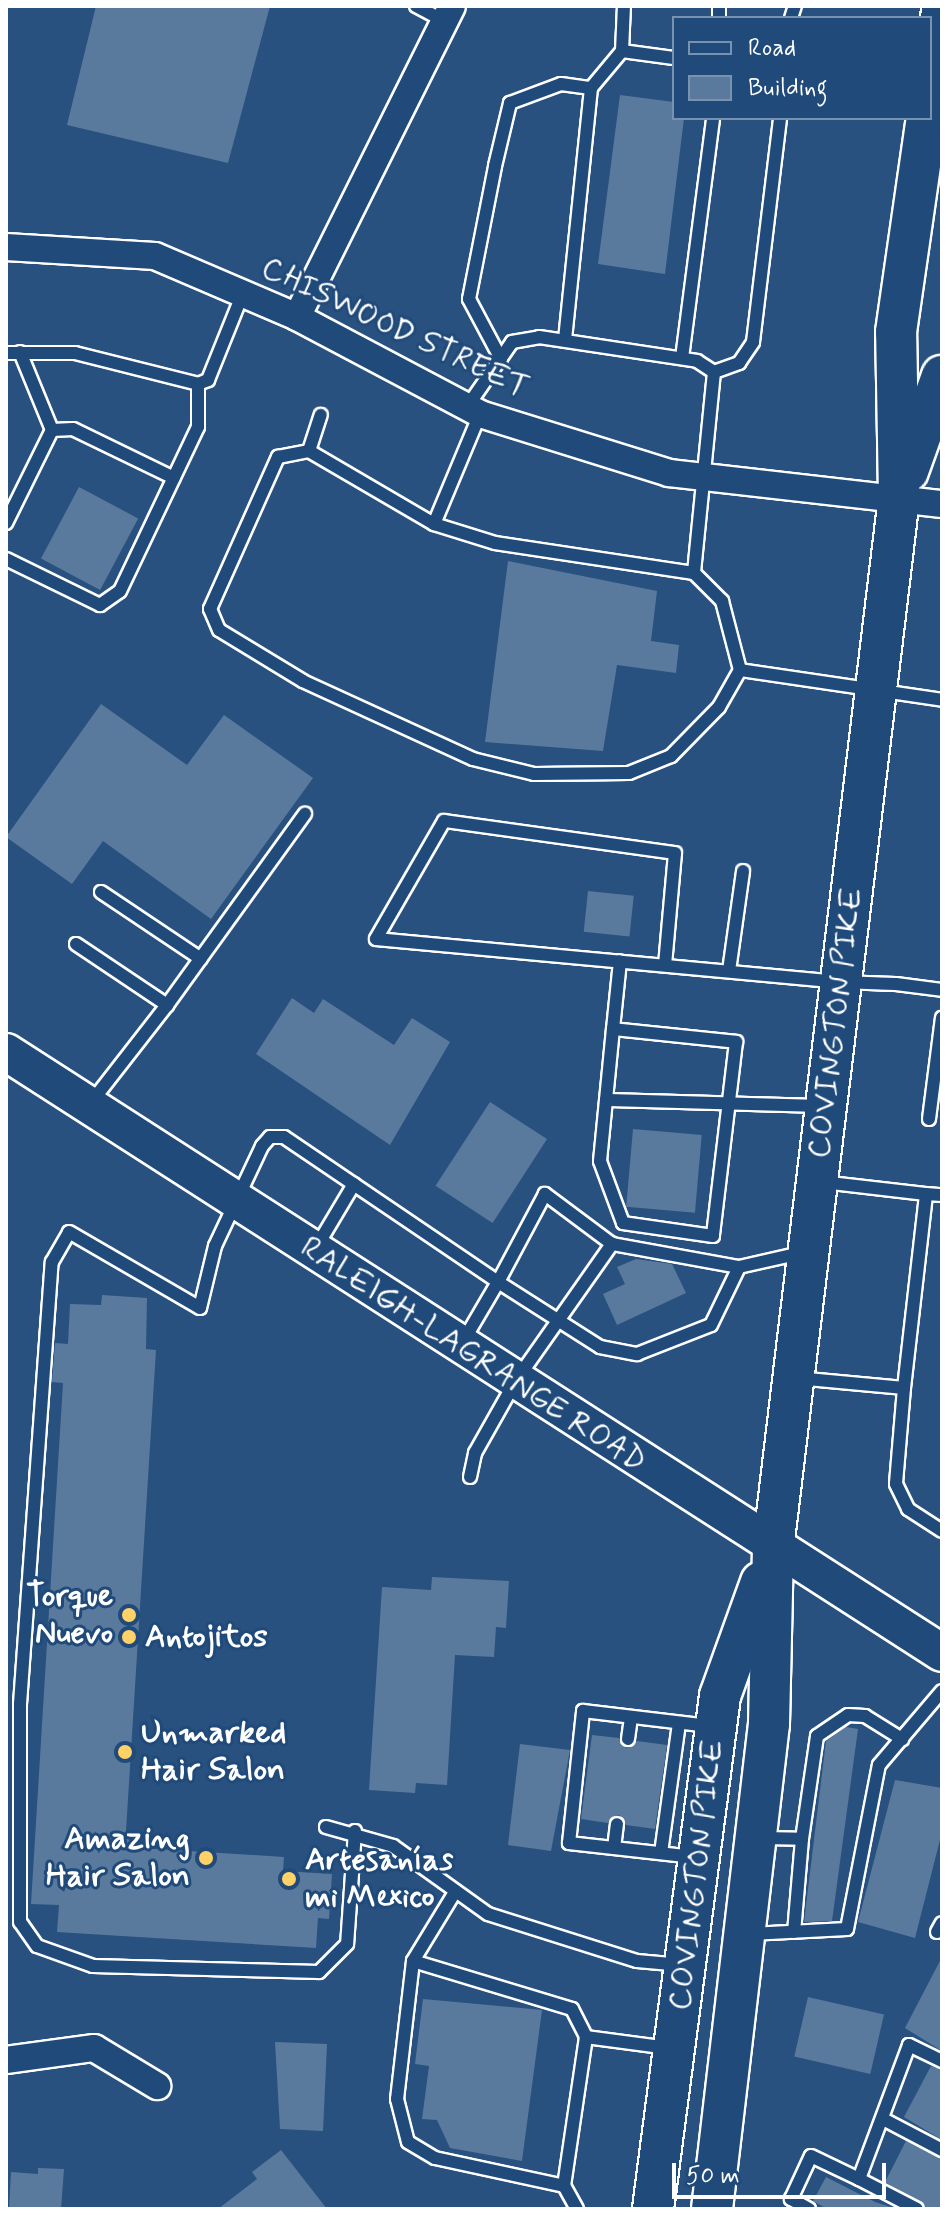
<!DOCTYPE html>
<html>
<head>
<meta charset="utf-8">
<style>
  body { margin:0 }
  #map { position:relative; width:948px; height:2215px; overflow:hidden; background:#28517f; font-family:Mynerve,sans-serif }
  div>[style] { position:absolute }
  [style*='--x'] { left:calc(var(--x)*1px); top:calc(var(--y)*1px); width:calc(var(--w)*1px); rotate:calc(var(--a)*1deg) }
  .building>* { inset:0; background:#5a7a9d; transform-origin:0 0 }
  .roads { filter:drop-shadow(2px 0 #fff) drop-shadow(-2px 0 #fff) drop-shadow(0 2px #fff) drop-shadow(0 -2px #fff) }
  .service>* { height:12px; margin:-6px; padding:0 6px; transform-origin:6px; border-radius:6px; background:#1f4a7a }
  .minor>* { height:26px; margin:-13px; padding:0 13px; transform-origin:13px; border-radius:13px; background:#1f4a7a }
  .secondary>* { height:36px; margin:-18px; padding:0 18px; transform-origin:18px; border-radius:18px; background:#1f4a7a }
  .primary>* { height:40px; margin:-20px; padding:0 20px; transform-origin:20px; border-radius:20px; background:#1f4a7a }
  .dots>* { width:22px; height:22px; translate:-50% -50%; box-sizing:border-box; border:4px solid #1f4a7a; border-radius:50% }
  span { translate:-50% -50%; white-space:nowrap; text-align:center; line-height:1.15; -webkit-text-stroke:6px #1f4a7a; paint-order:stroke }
  .street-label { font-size:32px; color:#fff }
  .poi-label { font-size:32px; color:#fff; font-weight:700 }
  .right { translate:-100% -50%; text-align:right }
  .left { translate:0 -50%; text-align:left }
  .frame { position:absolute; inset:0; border:8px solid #fff; pointer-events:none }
  .legend { position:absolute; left:672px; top:16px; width:260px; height:104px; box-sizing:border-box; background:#1f4a7a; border:2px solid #7992af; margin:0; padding:10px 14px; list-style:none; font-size:24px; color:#fff }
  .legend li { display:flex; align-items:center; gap:16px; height:40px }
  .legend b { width:40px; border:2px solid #7992af }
  .scale { position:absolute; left:672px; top:2163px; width:214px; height:36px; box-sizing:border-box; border:4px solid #fff; border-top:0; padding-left:10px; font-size:24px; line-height:28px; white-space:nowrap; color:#fff; -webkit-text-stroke:6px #1f4a7a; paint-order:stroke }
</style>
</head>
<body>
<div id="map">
  <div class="building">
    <div style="clip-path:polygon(96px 6px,270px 6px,228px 163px,67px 125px)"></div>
    <div style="clip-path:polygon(620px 95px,674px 102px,674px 118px,684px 118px,665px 274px,598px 264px)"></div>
    <div style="left:79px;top:487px;width:67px;height:81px;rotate:28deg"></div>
    <div style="clip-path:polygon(508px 561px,657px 591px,651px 641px,679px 645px,676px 673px,617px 665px,603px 751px,485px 742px)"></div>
    <div style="clip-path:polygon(101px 704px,187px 765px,224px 715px,313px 778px,211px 919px,103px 841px,72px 884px,6px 837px)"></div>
    <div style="left:588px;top:891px;width:46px;height:41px;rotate:6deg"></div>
    <div style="clip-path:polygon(292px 998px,314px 1013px,323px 999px,394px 1045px,412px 1018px,450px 1042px,390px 1145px,256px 1054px)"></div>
    <div style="left:490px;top:1102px;width:68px;height:100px;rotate:33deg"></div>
    <div style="left:633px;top:1129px;width:69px;height:78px;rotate:5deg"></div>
    <div style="clip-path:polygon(636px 1259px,672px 1264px,686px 1293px,617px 1325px,603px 1294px,625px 1284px,617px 1267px)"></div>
    <div style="clip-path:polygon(102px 1295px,147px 1298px,146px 1349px,156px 1350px,126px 1831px,141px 1848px,284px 1857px,283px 1871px,332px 1874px,329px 1919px,318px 1918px,316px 1948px,57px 1932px,59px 1905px,31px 1904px,63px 1383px,52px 1382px,55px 1343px,68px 1344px,70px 1304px,101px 1305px)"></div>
    <div style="clip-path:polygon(432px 1577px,509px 1581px,506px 1628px,496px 1627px,494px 1657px,455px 1655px,447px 1785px,416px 1783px,415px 1793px,369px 1790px,382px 1587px,431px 1590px)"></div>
    <div style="clip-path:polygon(846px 1727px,858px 1729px,832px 1921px,804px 1922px,826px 1741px)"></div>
    <div style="clip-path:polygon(592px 1735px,619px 1738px,626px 1748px,637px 1741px,667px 1745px,655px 1829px,626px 1825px,619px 1815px,608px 1823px,581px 1819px)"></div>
    <div style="clip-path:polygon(520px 1744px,570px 1750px,551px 1851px,508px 1845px)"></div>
    <div style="clip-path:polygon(895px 1780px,942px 1788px,942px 1832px,915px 1938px,858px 1922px)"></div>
    <div style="clip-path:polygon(942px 1957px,942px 2051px,905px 2028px)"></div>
    <div style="left:808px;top:1997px;width:78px;height:61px;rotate:13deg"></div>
    <div style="clip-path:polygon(423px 1999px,542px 2010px,522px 2161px,450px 2148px,437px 2120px,422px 2119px,429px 2066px,415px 2064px)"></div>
    <div style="clip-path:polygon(275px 2042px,327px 2044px,323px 2131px,280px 2129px)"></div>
    <div style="clip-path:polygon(931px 2066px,942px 2070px,942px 2140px,904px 2117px)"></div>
    <div style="clip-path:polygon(906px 2141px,942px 2159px,942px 2209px,926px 2209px,885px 2182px)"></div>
    <div style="clip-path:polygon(281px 2150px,327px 2209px,218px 2209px,257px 2179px,252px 2172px)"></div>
    <div style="clip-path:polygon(38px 2168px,64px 2169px,61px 2209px,9px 2209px,11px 2172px,38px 2174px)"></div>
    <div style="clip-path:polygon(826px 2177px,875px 2202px,897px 2209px,827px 2209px,813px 2201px)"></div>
  </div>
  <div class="roads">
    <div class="service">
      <div style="--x:416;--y:6;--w:32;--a:28"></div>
      <div style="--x:719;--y:18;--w:12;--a:-90"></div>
      <div style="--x:791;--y:18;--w:13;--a:-72"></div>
      <div style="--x:622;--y:51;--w:45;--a:-87.5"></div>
      <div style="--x:591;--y:88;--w:48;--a:-50"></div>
      <div style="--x:622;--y:51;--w:52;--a:7.7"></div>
      <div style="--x:20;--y:352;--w:84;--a:67.7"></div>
      <div style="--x:6;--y:353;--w:69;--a:0"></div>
      <div style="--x:75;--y:353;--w:127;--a:14.1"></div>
      <div style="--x:198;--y:384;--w:11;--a:-22"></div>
      <div style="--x:208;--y:380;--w:94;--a:-68.1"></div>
      <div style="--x:682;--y:358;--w:242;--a:-82.6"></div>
      <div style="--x:501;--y:359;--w:68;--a:-118.1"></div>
      <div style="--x:469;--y:299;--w:136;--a:-78.9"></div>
      <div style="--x:495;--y:166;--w:65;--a:-76.6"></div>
      <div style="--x:510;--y:103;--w:54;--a:-20.4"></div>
      <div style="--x:561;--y:84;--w:30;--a:8"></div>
      <div style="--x:591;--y:88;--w:253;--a:95.9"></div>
      <div style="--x:714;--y:372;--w:27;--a:-20"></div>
      <div style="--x:739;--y:363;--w:25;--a:-56"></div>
      <div style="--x:753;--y:342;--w:226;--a:-83.1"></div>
      <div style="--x:467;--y:407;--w:79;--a:-55.3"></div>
      <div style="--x:512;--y:342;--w:27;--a:-10"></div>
      <div style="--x:539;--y:337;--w:160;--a:8.6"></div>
      <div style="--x:697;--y:361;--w:20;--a:33"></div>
      <div style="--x:714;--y:372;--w:202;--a:95.7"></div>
      <div style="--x:309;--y:451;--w:38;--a:-72"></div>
      <div style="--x:6;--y:523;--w:104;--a:-63.7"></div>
      <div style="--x:52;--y:430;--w:21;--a:-3"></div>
      <div style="--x:73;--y:429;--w:112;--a:25.9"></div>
      <div style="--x:434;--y:524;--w:119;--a:-67.3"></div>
      <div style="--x:6;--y:559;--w:105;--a:26.1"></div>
      <div style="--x:100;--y:605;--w:24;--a:-35"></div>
      <div style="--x:120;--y:591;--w:182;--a:-64.6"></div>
      <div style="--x:198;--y:427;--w:43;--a:-90"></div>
      <div style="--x:740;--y:670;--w:43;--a:119.6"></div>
      <div style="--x:719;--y:707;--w:69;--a:134.4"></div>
      <div style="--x:671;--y:756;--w:45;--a:158"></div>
      <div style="--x:629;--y:773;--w:95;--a:179.4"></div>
      <div style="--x:534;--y:774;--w:63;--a:-166.2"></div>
      <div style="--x:473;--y:759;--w:187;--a:-155.4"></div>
      <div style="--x:303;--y:681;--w:98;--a:-148.7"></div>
      <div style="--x:219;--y:630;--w:23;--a:-113"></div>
      <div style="--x:210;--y:609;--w:167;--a:-65.9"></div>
      <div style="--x:278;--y:457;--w:32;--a:-11"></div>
      <div style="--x:309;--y:451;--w:145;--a:30.3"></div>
      <div style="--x:434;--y:524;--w:64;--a:17.3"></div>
      <div style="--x:495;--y:543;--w:201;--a:8.6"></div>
      <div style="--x:694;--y:573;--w:40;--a:45"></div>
      <div style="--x:722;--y:601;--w:71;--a:75.4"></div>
      <div style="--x:740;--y:670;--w:204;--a:8.4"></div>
      <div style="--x:101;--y:892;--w:120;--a:33.8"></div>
      <div style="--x:76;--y:944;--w:110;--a:33.8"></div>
      <div style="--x:167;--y:1005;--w:125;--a:127.9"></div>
      <div style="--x:665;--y:965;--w:112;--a:-84.9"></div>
      <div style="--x:675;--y:853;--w:233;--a:-172.1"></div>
      <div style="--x:444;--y:821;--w:136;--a:120"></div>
      <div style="--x:376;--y:939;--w:467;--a:5.3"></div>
      <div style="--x:841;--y:982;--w:55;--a:2.1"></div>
      <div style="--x:896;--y:984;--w:46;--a:7.4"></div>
      <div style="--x:729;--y:971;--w:101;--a:-82"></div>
      <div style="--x:167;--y:1005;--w:236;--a:-54.2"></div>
      <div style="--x:613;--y:1029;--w:124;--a:6"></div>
      <div style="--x:736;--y:1042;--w:195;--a:96.8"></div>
      <div style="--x:713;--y:1236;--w:91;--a:-171.8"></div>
      <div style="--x:623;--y:1223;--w:66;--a:-110.4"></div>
      <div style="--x:600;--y:1161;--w:61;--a:-84.4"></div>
      <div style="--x:606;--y:1100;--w:71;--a:-84.4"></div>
      <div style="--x:613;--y:1029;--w:68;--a:-84.1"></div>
      <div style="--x:606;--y:1100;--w:217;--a:1.6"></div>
      <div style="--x:929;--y:1119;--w:102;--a:-82.7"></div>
      <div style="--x:926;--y:1194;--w:16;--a:4"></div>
      <div style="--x:612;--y:1244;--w:84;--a:-143.3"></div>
      <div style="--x:545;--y:1194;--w:100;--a:118.1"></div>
      <div style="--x:498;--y:1282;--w:121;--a:32.5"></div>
      <div style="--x:600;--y:1347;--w:38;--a:11"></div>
      <div style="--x:637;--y:1354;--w:79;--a:-21.4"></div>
      <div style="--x:711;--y:1325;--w:64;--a:-64.2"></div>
      <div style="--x:739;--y:1267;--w:64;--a:-12.7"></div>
      <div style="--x:317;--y:1246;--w:72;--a:-59.2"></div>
      <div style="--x:797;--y:1378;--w:107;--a:5.3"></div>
      <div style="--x:904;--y:1388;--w:195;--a:-83.5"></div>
      <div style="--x:926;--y:1194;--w:104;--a:-173.4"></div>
      <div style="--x:904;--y:1388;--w:96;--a:94.8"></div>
      <div style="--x:896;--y:1484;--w:28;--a:64"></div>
      <div style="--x:908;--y:1509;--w:40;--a:32.9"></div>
      <div style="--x:470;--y:1477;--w:25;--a:-78"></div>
      <div style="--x:475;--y:1453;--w:81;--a:-60.6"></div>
      <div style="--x:515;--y:1382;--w:169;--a:-54.9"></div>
      <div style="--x:612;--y:1244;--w:129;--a:10.3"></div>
      <div style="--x:628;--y:1739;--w:22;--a:-82"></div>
      <div style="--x:326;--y:1827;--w:70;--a:15.8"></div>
      <div style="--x:393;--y:1846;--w:117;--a:35.6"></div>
      <div style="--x:488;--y:1914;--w:156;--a:17.5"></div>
      <div style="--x:637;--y:1961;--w:45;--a:5.1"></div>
      <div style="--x:355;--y:1831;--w:113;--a:94"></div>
      <div style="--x:347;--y:1944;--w:40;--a:135"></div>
      <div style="--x:319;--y:1972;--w:226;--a:-178.5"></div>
      <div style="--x:93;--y:1966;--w:59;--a:-160.3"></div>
      <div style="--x:37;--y:1946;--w:29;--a:-125"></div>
      <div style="--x:20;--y:1922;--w:218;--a:-90"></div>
      <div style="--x:20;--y:1704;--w:443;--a:-85.9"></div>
      <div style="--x:52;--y:1262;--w:34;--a:-60"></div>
      <div style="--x:69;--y:1232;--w:151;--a:30.1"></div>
      <div style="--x:200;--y:1308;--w:64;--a:-76.4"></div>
      <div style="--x:215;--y:1246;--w:110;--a:-64.8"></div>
      <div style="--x:262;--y:1146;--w:12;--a:-48"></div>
      <div style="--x:270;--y:1137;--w:14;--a:0"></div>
      <div style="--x:284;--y:1137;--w:258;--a:34.1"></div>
      <div style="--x:498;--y:1282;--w:67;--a:120.4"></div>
      <div style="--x:763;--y:1838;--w:39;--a:1"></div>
      <div style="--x:802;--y:1839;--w:93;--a:94.9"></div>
      <div style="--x:802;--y:1839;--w:104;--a:-81.7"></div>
      <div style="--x:817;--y:1736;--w:37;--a:-34"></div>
      <div style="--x:848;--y:1715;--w:17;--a:3"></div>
      <div style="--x:865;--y:1716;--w:44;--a:31.9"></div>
      <div style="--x:614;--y:1848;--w:24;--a:-83"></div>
      <div style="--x:661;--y:1853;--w:131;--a:-82.1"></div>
      <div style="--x:694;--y:1857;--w:126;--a:-173.6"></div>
      <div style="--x:569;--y:1843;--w:133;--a:-83.9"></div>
      <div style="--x:583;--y:1711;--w:127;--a:6.8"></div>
      <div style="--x:455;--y:1892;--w:81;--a:121.3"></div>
      <div style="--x:413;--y:1961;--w:166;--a:16.8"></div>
      <div style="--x:572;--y:2009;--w:31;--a:63"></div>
      <div style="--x:937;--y:1932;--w:10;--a:-61"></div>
      <div style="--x:750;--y:1934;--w:97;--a:-3"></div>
      <div style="--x:847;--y:1929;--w:167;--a:-79"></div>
      <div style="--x:879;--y:1765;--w:97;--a:-49.6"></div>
      <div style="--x:413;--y:1961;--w:139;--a:96.6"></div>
      <div style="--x:397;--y:2099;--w:44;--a:75.7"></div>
      <div style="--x:408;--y:2142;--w:31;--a:31"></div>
      <div style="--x:435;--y:2158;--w:132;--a:12.2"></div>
      <div style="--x:883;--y:2119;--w:67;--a:27.7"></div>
      <div style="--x:859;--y:2179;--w:65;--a:27.3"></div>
      <div style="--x:577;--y:2209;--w:26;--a:-119"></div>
      <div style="--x:564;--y:2186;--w:151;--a:-81.6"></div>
      <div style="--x:586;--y:2037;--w:83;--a:7.6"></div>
      <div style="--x:809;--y:2209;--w:21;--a:-151"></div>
      <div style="--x:791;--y:2199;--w:47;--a:-65.1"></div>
      <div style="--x:811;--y:2156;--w:53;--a:25.6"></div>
      <div style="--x:859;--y:2179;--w:143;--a:-69.5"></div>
      <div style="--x:909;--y:2045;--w:37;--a:26"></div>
    </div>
    <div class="minor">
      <div style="--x:6;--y:247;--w:149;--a:3.5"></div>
      <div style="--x:155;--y:256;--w:155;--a:23.2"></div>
      <div style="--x:297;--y:317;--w:207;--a:27.9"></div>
      <div style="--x:480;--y:414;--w:198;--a:17.3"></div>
      <div style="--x:669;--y:473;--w:275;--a:6.5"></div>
      <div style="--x:297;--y:317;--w:347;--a:-63.5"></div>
      <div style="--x:6;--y:2060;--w:89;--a:-7.8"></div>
      <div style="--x:94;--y:2048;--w:74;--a:31.1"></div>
    </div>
    <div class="secondary">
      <div style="--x:6;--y:1052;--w:1112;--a:32.7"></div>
    </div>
    <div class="primary">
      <div style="--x:930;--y:96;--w:86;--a:-82"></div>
      <div style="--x:908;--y:471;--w:101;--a:-70.3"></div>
      <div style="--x:653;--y:2209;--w:517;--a:-82.56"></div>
      <div style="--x:720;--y:1696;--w:121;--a:-70.2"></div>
      <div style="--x:712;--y:2209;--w:488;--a:-83.3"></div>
      <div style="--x:769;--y:1724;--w:176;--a:-88.7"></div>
      <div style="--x:773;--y:1548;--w:1059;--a:-83.16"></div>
      <div style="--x:899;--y:497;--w:165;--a:-91"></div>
      <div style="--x:896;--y:332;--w:216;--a:-81.8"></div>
    </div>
  </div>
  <div class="dots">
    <div style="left:129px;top:1615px;background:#ffd166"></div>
    <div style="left:129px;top:1637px;background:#ffd166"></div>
    <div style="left:125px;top:1752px;background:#ffd166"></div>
    <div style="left:206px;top:1858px;background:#ffd166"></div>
    <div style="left:289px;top:1879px;background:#ffd166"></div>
  </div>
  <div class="street-label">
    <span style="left:395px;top:328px;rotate:25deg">CHISWOOD STREET</span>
    <span style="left:836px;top:1023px;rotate:-83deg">COVINGTON PIKE</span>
    <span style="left:473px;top:1355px;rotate:33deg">RALEIGH-LAGRANGE ROAD</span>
    <span style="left:697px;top:1875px;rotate:-83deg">COVINGTON PIKE</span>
  </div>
  <div class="poi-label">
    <span class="right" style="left:113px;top:1615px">Torque<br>Nuevo</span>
    <span class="left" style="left:145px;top:1637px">Antojitos</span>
    <span class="left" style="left:141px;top:1752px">Unmarked<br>Hair Salon</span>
    <span class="right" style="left:190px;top:1858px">Amazing<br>Hair Salon</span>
    <span class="left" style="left:305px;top:1879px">Artesanías<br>mi Mexico</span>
  </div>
  <div class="frame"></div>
  <ul class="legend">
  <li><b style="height:10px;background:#1f4a7a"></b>Road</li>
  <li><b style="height:22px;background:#5a7a9d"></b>Building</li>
  </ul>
  <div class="scale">50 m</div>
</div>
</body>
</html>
